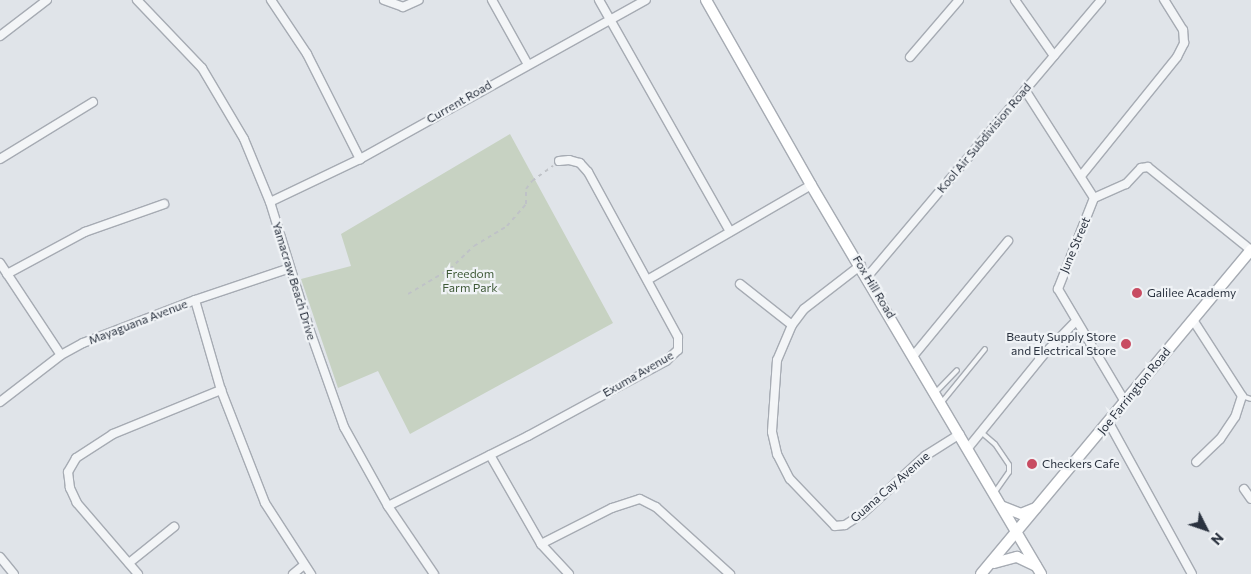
<!DOCTYPE html>
<html>
<head>
<meta charset="utf-8">
<style>
  body { margin:0 }
  #map { position:relative; width:1251px; height:574px; overflow:hidden; background:#e0e4e9; font-family:Commissioner,sans-serif }
  div>[style] { position:absolute }
  [style*='--x'] { left:calc(var(--x)*1px); top:calc(var(--y)*1px); width:calc(var(--w)*1px); rotate:calc(var(--a)*1deg) }
  .green>* { inset:0; background:#c7d2c2 }
  .path>* { height:2px; margin-top:-1px; transform-origin:0; background:repeating-linear-gradient(90deg,#bfc2c7 0 4px,transparent 0 8px) }
  .roads { filter:drop-shadow(1px 0 #a6abb3) drop-shadow(-1px 0 #a6abb3) drop-shadow(0 1px #a6abb3) drop-shadow(0 -1px #a6abb3) }
  .service>* { height:4px; margin:-2px; padding:0 2px; transform-origin:2px; border-radius:2px; background:#f3f5f7 }
  .minor>* { height:8px; margin:-4px; padding:0 4px; transform-origin:4px; border-radius:4px; background:#f3f5f7 }
  .secondary>* { height:10px; margin:-5px; padding:0 5px; transform-origin:5px; border-radius:5px; background:#fff }
  .dots>* { width:14px; height:14px; translate:-50% -50%; box-sizing:border-box; border:2px solid #f0f3f6; border-radius:50% }
  span { translate:-50% -50%; white-space:nowrap; text-align:center; line-height:1.15; -webkit-text-stroke:4.5px #f0f3f6; paint-order:stroke }
  .street-label { font-size:12px; color:#2a323f }
  .park-label { font-size:12px; color:#3f5a38 }
  .poi-label { font-size:12px; color:#2a323f }
  .left { translate:0 -50%; text-align:left }
  .right { translate:-100% -50%; text-align:right }
  .north { position:absolute; left:1181px; top:504px; width:50px; height:50px; -webkit-text-stroke:4px #f0f3f6; paint-order:stroke; rotate:131deg; font-size:14px; font-weight:700; line-height:20px; text-align:center; color:#2a323f }
  .north::after { content:''; display:block; margin:auto; width:18px; height:22px; background:#2a323f; clip-path:polygon(50% 0,100% 100%,50% 72%,0 100%) }
</style>
</head>
<body>
<div id="map">
  <div class="green">
    <div style="clip-path:polygon(510px 134px,613px 323px,410px 434px,378px 371px,338px 388px,301px 279px,351px 266px,341px 234px)"></div>
  </div>
  <div class="path">
    <div style="--x:408;--y:294;--w:49;--a:-30.8"></div>
    <div style="--x:450;--y:269;--w:33;--a:-44"></div>
    <div style="--x:474;--y:246;--w:39;--a:-31"></div>
    <div style="--x:507;--y:226;--w:29;--a:-49"></div>
    <div style="--x:526;--y:204;--w:15;--a:-90"></div>
    <div style="--x:526;--y:189;--w:10;--a:-53"></div>
    <div style="--x:532;--y:181;--w:26;--a:-36"></div>
  </div>
  <div class="roads">
    <div class="service">
      <div style="--x:936;--y:392;--w:30;--a:-46"></div>
      <div style="--x:1242;--y:396;--w:9;--a:18"></div>
      <div style="--x:942;--y:402;--w:68;--a:-50.9"></div>
      <div style="--x:981;--y:432;--w:18;--a:41"></div>
      <div style="--x:995;--y:444;--w:25;--a:56"></div>
      <div style="--x:1009;--y:465;--w:7;--a:90"></div>
      <div style="--x:1009;--y:472;--w:24;--a:125"></div>
    </div>
    <div class="minor">
      <div style="--x:137;--y:0;--w:94;--a:46.3"></div>
      <div style="--x:202;--y:68;--w:82;--a:59.4"></div>
      <div style="--x:244;--y:139;--w:68;--a:67.6"></div>
      <div style="--x:270;--y:202;--w:135;--a:72.8"></div>
      <div style="--x:310;--y:331;--w:102;--a:70.5"></div>
      <div style="--x:344;--y:427;--w:90;--a:60.9"></div>
      <div style="--x:388;--y:506;--w:82;--a:55.9"></div>
      <div style="--x:271;--y:0;--w:65;--a:56.3"></div>
      <div style="--x:307;--y:54;--w:118;--a:63.2"></div>
      <div style="--x:384;--y:0;--w:20;--a:20"></div>
      <div style="--x:403;--y:7;--w:17;--a:-24"></div>
      <div style="--x:492;--y:0;--w:72;--a:60.9"></div>
      <div style="--x:599;--y:0;--w:266;--a:60.5"></div>
      <div style="--x:1015;--y:0;--w:68;--a:55.1"></div>
      <div style="--x:0;--y:36;--w:59;--a:-37.5"></div>
      <div style="--x:910;--y:57;--w:75;--a:-49.3"></div>
      <div style="--x:1025;--y:90;--w:128;--a:57.4"></div>
      <div style="--x:1094;--y:198;--w:98;--a:111.6"></div>
      <div style="--x:1058;--y:289;--w:131;--a:59.3"></div>
      <div style="--x:0;--y:159;--w:109;--a:-31.5"></div>
      <div style="--x:1081;--y:176;--w:153;--a:-51.1"></div>
      <div style="--x:1177;--y:57;--w:16;--a:-63"></div>
      <div style="--x:1184;--y:43;--w:13;--a:-94"></div>
      <div style="--x:1183;--y:30;--w:36;--a:-122"></div>
      <div style="--x:1094;--y:198;--w:35;--a:-24"></div>
      <div style="--x:1126;--y:184;--w:22;--a:-47"></div>
      <div style="--x:1141;--y:168;--w:7;--a:-8"></div>
      <div style="--x:1148;--y:167;--w:132;--a:38.9"></div>
      <div style="--x:270;--y:202;--w:100;--a:-25.5"></div>
      <div style="--x:360;--y:159;--w:327;--a:-29.1"></div>
      <div style="--x:0;--y:263;--w:110;--a:56.5"></div>
      <div style="--x:861;--y:265;--w:72;--a:142.3"></div>
      <div style="--x:804;--y:309;--w:20;--a:127"></div>
      <div style="--x:792;--y:325;--w:38;--a:113"></div>
      <div style="--x:777;--y:360;--w:72;--a:94"></div>
      <div style="--x:772;--y:432;--w:23;--a:77"></div>
      <div style="--x:777;--y:454;--w:28;--a:63"></div>
      <div style="--x:790;--y:479;--w:65;--a:46.2"></div>
      <div style="--x:835;--y:526;--w:10;--a:-6"></div>
      <div style="--x:845;--y:525;--w:20;--a:-33"></div>
      <div style="--x:862;--y:514;--w:86;--a:-42.6"></div>
      <div style="--x:925;--y:456;--w:41;--a:-32.2"></div>
      <div style="--x:7;--y:274;--w:89;--a:-28.3"></div>
      <div style="--x:85;--y:232;--w:84;--a:-19.5"></div>
      <div style="--x:868;--y:276;--w:361;--a:-49.8"></div>
      <div style="--x:649;--y:279;--w:187;--a:-30.1"></div>
      <div style="--x:740;--y:284;--w:66;--a:38.3"></div>
      <div style="--x:195;--y:300;--w:94;--a:73.9"></div>
      <div style="--x:221;--y:390;--w:121;--a:68.7"></div>
      <div style="--x:265;--y:503;--w:85;--a:57.1"></div>
      <div style="--x:1193;--y:320;--w:90;--a:57.2"></div>
      <div style="--x:1242;--y:396;--w:22;--a:108"></div>
      <div style="--x:1235;--y:417;--w:27;--a:124"></div>
      <div style="--x:1220;--y:439;--w:33;--a:136"></div>
      <div style="--x:914;--y:355;--w:148;--a:-50.5"></div>
      <div style="--x:0;--y:402;--w:77;--a:-37.6"></div>
      <div style="--x:61;--y:355;--w:25;--a:-29"></div>
      <div style="--x:83;--y:343;--w:120;--a:-21"></div>
      <div style="--x:195;--y:300;--w:100;--a:-18.6"></div>
      <div style="--x:1109;--y:423;--w:172;--a:61.2"></div>
      <div style="--x:968;--y:448;--w:121;--a:-51"></div>
      <div style="--x:1044;--y:354;--w:45;--a:-45.9"></div>
      <div style="--x:490;--y:455;--w:103;--a:60.2"></div>
      <div style="--x:541;--y:544;--w:41;--a:47"></div>
      <div style="--x:1244;--y:489;--w:12;--a:55"></div>
      <div style="--x:388;--y:506;--w:157;--a:-26.6"></div>
      <div style="--x:528;--y:436;--w:157;--a:-28.5"></div>
      <div style="--x:666;--y:361;--w:16;--a:-43"></div>
      <div style="--x:678;--y:350;--w:13;--a:-90"></div>
      <div style="--x:678;--y:337;--w:188;--a:-118.6"></div>
      <div style="--x:588;--y:172;--w:12;--a:-132"></div>
      <div style="--x:580;--y:163;--w:11;--a:-165"></div>
      <div style="--x:569;--y:160;--w:10;--a:174"></div>
      <div style="--x:541;--y:544;--w:80;--a:-26.9"></div>
      <div style="--x:612;--y:508;--w:29;--a:-18"></div>
      <div style="--x:640;--y:499;--w:18;--a:27"></div>
      <div style="--x:656;--y:507;--w:100;--a:42.2"></div>
      <div style="--x:0;--y:557;--w:22;--a:51"></div>
      <div style="--x:129;--y:563;--w:58;--a:-38.7"></div>
      <div style="--x:138;--y:574;--w:94;--a:-130.7"></div>
      <div style="--x:77;--y:503;--w:17;--a:-115"></div>
      <div style="--x:70;--y:488;--w:16;--a:-97"></div>
      <div style="--x:68;--y:472;--w:16;--a:-60"></div>
      <div style="--x:76;--y:458;--w:44;--a:-33"></div>
      <div style="--x:113;--y:434;--w:117;--a:-22.2"></div>
      <div style="--x:293;--y:574;--w:14;--a:-39"></div>
    </div>
    <div class="secondary">
      <div style="--x:706;--y:0;--w:213;--a:60.4"></div>
      <div style="--x:811;--y:185;--w:452;--a:59.4"></div>
      <div style="--x:1003;--y:507;--w:19;--a:21"></div>
      <div style="--x:1021;--y:514;--w:16;--a:-22"></div>
      <div style="--x:994;--y:563;--w:24;--a:-15"></div>
      <div style="--x:1017;--y:557;--w:21;--a:25"></div>
      <div style="--x:981;--y:574;--w:422;--a:-50.2"></div>
    </div>
  </div>
  <div class="dots">
    <div style="left:1137px;top:293px;background:#c84c62"></div>
    <div style="left:1126px;top:344px;background:#c84c62"></div>
    <div style="left:1032px;top:464px;background:#c84c62"></div>
  </div>
  <div class="street-label">
    <span style="left:459px;top:102px;rotate:-30deg">Current Road</span>
    <span style="left:984px;top:138px;rotate:-50deg">Kool Air Subdivision Road</span>
    <span style="left:1075px;top:245px;rotate:-67deg">June Street</span>
    <span style="left:294px;top:281px;rotate:73deg">Yamacraw Beach Drive</span>
    <span style="left:874px;top:287px;rotate:59deg">Fox Hill Road</span>
    <span style="left:138px;top:322px;rotate:-21deg">Mayaguana Avenue</span>
    <span style="left:638px;top:374px;rotate:-30deg">Exuma Avenue</span>
    <span style="left:1134px;top:391px;rotate:-51deg">Joe Farrington Road</span>
    <span style="left:890px;top:487px;rotate:-41deg">Guana Cay Avenue</span>
  </div>
  <div class="park-label">
    <span style="left:470px;top:281px">Freedom<br>Farm Park</span>
  </div>
  <div class="poi-label">
    <span class="left" style="left:1147px;top:293px">Galilee Academy</span>
    <span class="right" style="left:1116px;top:344px">Beauty Supply Store<br>and Electrical Store</span>
    <span class="left" style="left:1042px;top:464px">Checkers Cafe</span>
  </div>
  <div class="north">N</div>
</div>
</body>
</html>
